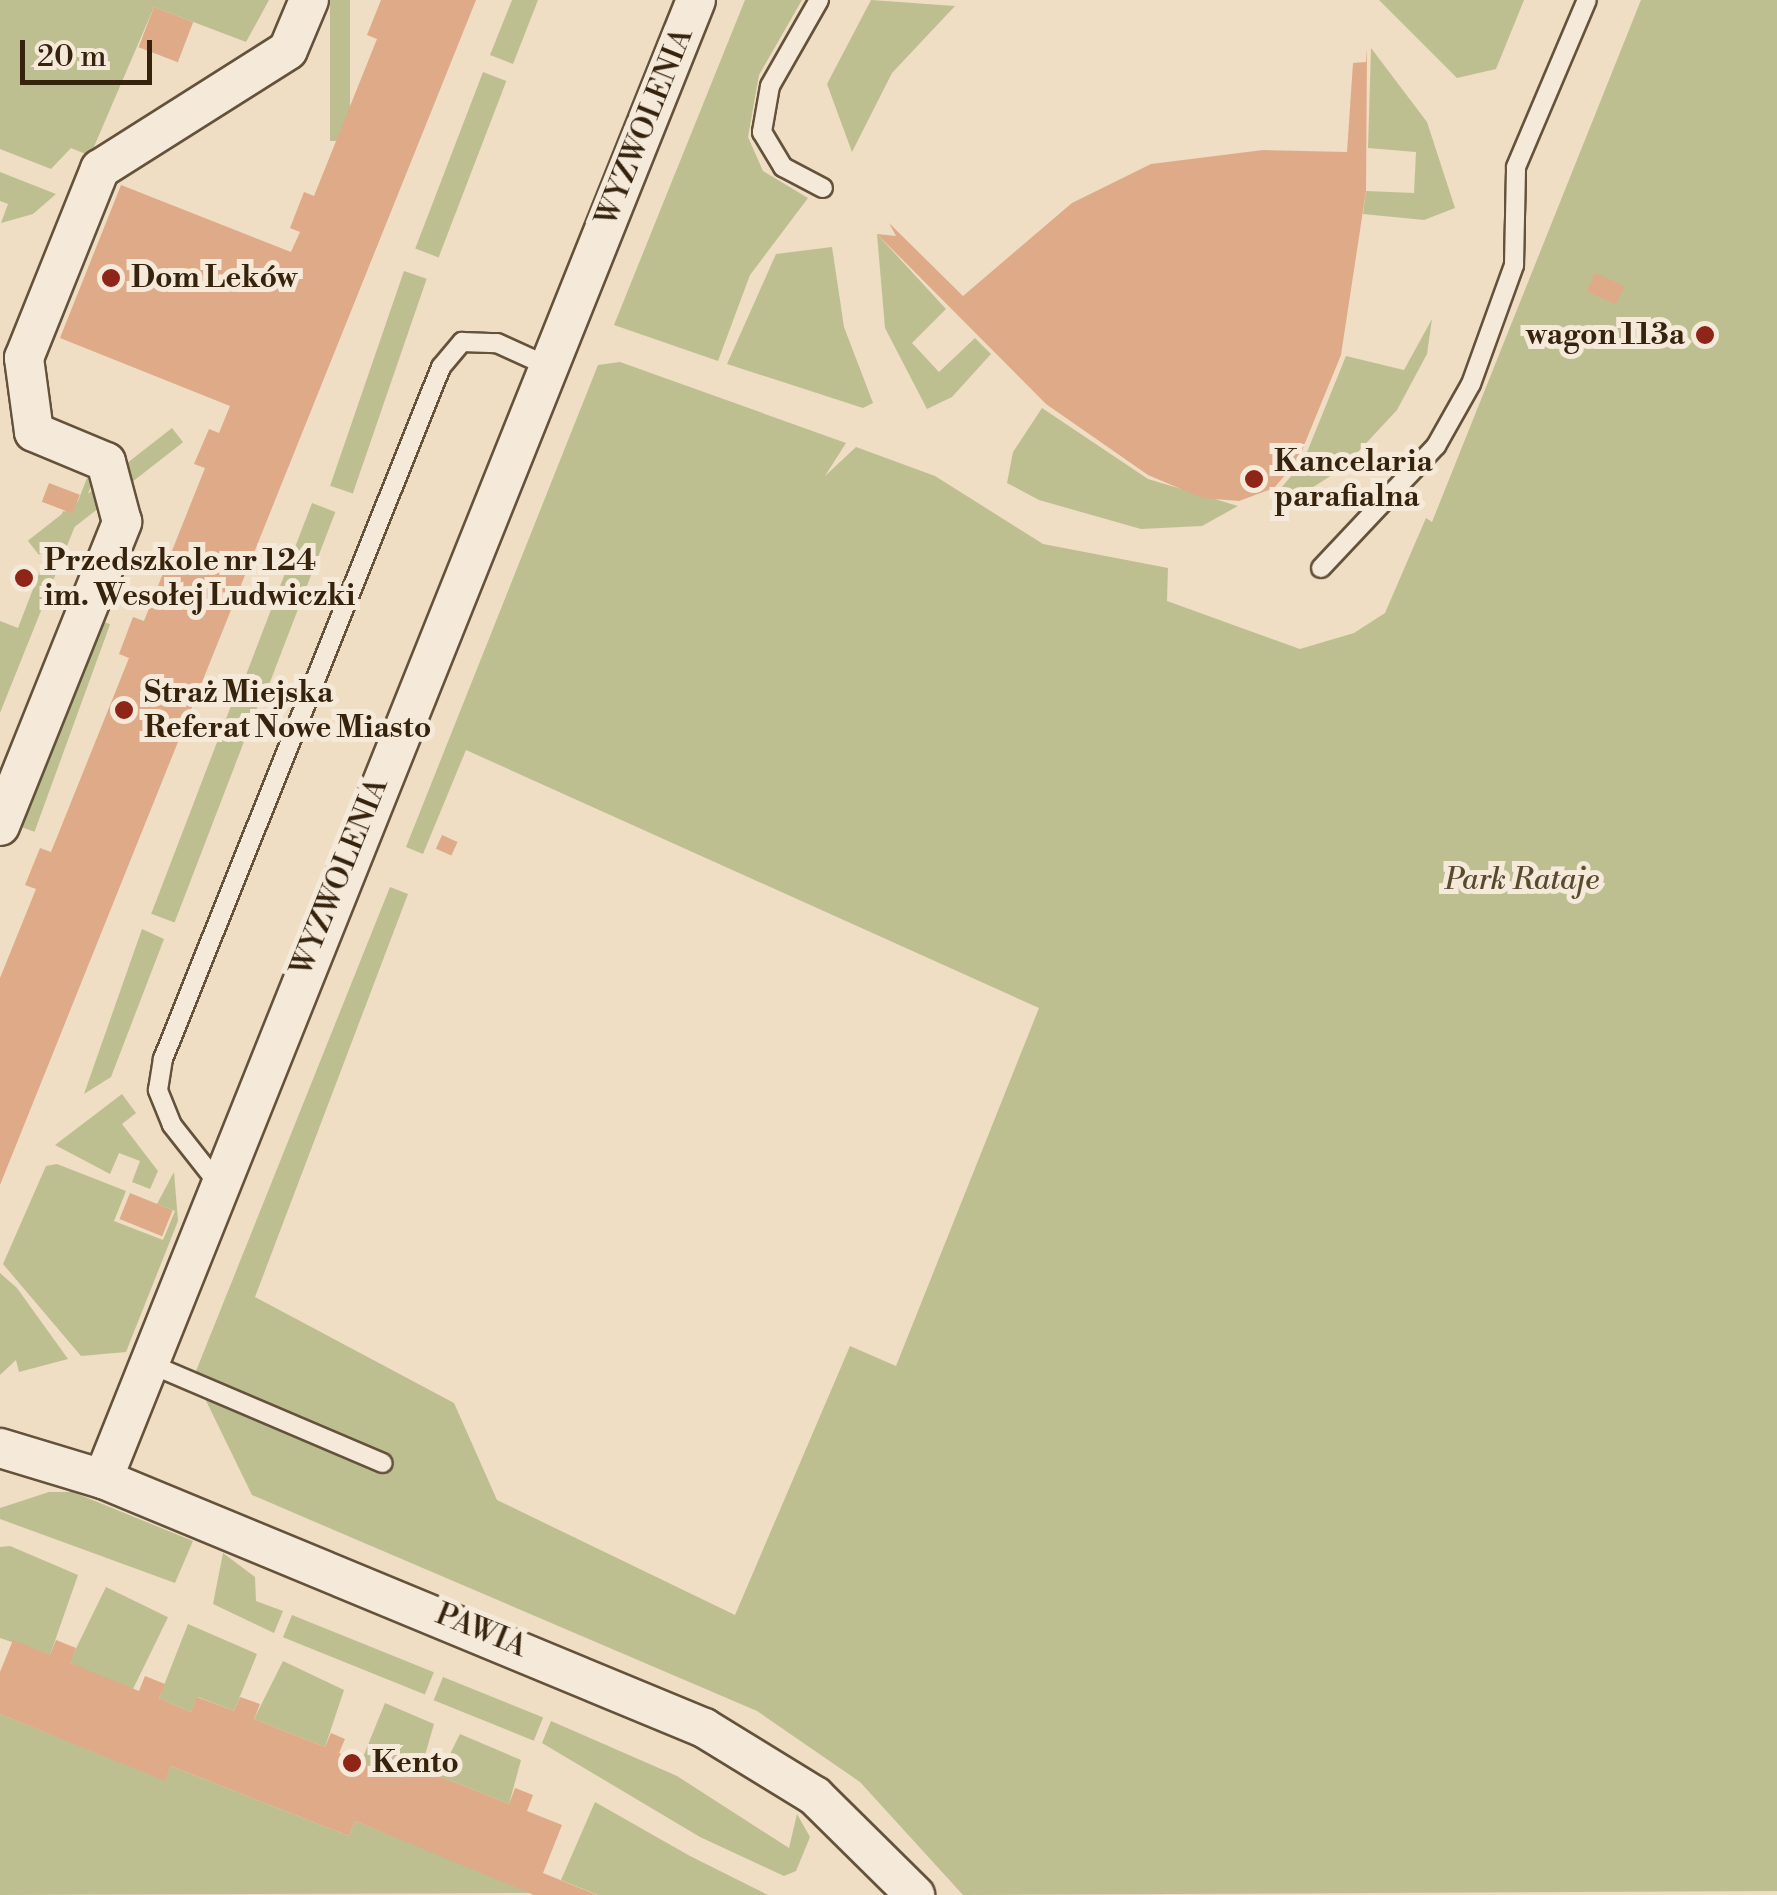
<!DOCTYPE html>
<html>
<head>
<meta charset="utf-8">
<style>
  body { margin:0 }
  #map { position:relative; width:1777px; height:1895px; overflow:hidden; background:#efddc4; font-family:"Libre Bodoni",serif }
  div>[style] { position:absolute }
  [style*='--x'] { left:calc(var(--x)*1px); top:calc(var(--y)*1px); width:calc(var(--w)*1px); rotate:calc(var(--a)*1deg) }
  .green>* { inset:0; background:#bebf91; transform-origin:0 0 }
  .building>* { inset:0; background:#deaa88; transform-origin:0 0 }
  .roads { filter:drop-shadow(2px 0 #64523b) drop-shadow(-2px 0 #64523b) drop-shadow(0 2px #64523b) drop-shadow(0 -2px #64523b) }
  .service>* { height:18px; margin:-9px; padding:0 9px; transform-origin:9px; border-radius:9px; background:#f5e9d9 }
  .minor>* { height:38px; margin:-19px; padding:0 19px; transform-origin:19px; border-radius:19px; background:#f5e9d9 }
  .dots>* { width:28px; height:28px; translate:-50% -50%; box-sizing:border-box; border:5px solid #f5e9d9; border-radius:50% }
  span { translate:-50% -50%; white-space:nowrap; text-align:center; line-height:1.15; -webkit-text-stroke:10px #f5e9d9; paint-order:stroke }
  .street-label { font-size:30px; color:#36230d }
  .poi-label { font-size:30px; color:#36230d; font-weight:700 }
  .left { translate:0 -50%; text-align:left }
  .right { translate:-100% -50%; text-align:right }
  .park-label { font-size:30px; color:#584a2e; font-style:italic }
  .scale { position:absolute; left:20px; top:40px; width:132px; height:45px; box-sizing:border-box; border:5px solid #36230d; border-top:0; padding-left:12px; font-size:30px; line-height:35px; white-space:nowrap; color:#36230d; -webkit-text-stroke:8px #f5e9d9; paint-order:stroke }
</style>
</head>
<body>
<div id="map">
  <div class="green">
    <div style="clip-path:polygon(0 0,269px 0,246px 42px,154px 7px,90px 156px,71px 148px,51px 169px,0 149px)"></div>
    <div style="left:330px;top:0;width:20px;height:141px"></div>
    <div style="clip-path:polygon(512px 0,538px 0,513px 64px,490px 55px)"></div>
    <div style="clip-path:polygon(745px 0,802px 0,759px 75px,748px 137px,763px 171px,808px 198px,750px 275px,718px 361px,614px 325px)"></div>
    <div style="clip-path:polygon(871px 0,955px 6px,892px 73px,852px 152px,827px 84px)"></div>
    <div style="clip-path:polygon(1379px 0,1524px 0,1496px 69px,1457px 78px)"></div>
    <div style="clip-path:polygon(1641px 0,1777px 0,1777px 1891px,963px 1895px,860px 1782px,757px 1711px,252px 1495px,194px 1376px,390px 887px,408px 894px,255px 1297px,454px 1403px,497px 1500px,735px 1615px,850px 1346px,896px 1366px,1039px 1008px,466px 750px,423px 854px,406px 847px,598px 365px,620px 362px,846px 443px,825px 476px,856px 447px,935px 476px,1043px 544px,1168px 568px,1167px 601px,1300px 649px,1354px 633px,1385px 613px,1426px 518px,1432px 522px)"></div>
    <div style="clip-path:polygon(1371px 48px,1427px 122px,1455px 208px,1424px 220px,1363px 214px,1366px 191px,1414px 193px,1416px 152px,1368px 148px)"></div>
    <div style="left:483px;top:72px;width:25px;height:189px;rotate:21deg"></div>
    <div style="clip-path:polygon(0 172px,56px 194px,33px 214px,1px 223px,8px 204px,0 201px)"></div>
    <div style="clip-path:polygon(877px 234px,946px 309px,912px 343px,939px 372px,975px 338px,991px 354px,952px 397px,927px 409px,885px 328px)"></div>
    <div style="clip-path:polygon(832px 247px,844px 327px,873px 403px,863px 408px,727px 364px,776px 254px)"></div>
    <div style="left:404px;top:271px;width:24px;height:227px;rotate:19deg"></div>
    <div style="clip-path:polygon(1432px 319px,1427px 354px,1397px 410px,1343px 468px,1285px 505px,1276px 494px,1303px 462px,1346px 356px,1404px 370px)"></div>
    <div style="clip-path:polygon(1042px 408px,1148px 479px,1238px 506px,1202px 526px,1141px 529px,1039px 500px,1007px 483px,1013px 452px)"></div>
    <div style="left:172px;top:428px;width:18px;height:183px;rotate:52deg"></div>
    <div style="clip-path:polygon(87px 478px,93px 481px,0 713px,0 621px,18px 628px,63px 511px,73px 514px)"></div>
    <div style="left:312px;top:503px;width:25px;height:187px;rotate:21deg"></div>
    <div style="left:96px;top:619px;width:15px;height:221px;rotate:20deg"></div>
    <div style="left:234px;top:698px;width:25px;height:231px;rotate:21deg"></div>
    <div style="clip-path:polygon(142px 929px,164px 939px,111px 1077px,84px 1094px)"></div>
    <div style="clip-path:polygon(122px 1094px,136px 1113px,122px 1124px,158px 1171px,150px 1189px,132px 1182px,140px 1161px,119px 1153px,110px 1174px,55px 1145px)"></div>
    <div style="clip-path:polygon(57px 1164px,126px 1191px,114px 1221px,163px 1240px,175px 1211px,157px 1204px,174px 1172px,178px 1221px,126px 1352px,81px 1356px,3px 1264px,46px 1166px)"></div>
    <div style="clip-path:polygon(0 1273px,17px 1288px,68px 1359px,19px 1372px,16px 1360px,0 1375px)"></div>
    <div style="clip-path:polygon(49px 1492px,73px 1492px,193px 1541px,175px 1583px,0 1519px,0 1508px)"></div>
    <div style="clip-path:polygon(10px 1546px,78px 1575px,50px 1655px,0 1638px,0 1547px)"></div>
    <div style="clip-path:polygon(223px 1553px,255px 1577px,256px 1601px,283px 1611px,274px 1633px,213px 1604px)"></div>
    <div style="left:106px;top:1587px;width:69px;height:84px;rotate:26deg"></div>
    <div style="left:292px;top:1615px;width:153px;height:24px;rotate:22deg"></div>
    <div style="clip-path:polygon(188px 1624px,257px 1654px,234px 1711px,198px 1697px,191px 1712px,159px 1698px)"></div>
    <div style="clip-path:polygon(283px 1661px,344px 1690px,325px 1747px,254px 1719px)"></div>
    <div style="left:443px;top:1677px;width:108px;height:25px;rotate:22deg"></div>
    <div style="clip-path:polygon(385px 1703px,434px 1724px,421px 1769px,381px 1753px,375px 1768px,361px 1762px)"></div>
    <div style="clip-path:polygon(0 1714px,165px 1780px,171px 1766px,349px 1836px,355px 1821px,535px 1893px,0 1895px)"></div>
    <div style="clip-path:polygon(551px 1721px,677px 1776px,789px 1848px,797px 1814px,810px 1837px,796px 1871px,784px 1876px,700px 1837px,542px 1743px)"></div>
    <div style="clip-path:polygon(460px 1734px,521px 1760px,509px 1804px,439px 1776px)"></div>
    <div style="clip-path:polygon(595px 1802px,690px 1856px,768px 1895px,598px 1895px,561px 1880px)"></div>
  </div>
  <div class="building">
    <div style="clip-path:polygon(381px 0,476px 0,0 1185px,0 978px,36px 889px,25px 885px,40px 848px,51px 852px,129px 658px,119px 654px,133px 617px,144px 621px,205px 468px,194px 464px,209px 429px,219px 433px,230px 406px,60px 338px,121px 185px,291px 252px,300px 232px,290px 228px,304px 192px,314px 196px,377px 39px,367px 35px)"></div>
    <div style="left:154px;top:7px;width:42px;height:43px;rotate:21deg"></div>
    <div style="clip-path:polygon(1367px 48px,1366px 191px,1341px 355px,1298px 460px,1274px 488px,1239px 501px,1202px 498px,1148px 475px,1046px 404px,877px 234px,896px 236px,889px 223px,963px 296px,1072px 203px,1151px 164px,1263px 150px,1347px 152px,1353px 63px,1366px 62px)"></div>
    <div style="left:1595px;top:273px;width:32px;height:20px;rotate:24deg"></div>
    <div style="left:49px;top:483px;width:33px;height:20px;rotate:21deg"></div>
    <div style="left:442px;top:835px;width:17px;height:15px;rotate:24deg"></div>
    <div style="left:130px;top:1193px;width:46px;height:28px;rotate:22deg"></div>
    <div style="clip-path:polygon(56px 1640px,76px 1648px,70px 1663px,139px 1691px,145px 1676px,165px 1684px,159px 1698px,191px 1712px,197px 1697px,234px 1711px,240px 1697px,260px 1704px,254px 1719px,325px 1747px,331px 1733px,345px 1739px,339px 1753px,375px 1768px,381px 1753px,421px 1769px,428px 1753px,446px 1760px,439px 1776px,509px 1804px,515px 1788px,533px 1795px,527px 1811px,562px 1825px,543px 1873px,597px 1895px,534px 1895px,355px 1821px,349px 1836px,171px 1766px,165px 1781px,0 1714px,0 1672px,13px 1640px,50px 1655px)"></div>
  </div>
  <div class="roads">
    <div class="service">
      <div style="--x:819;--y:0;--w:99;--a:119.7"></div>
      <div style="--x:770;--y:86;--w:47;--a:99.9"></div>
      <div style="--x:762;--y:132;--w:41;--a:59"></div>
      <div style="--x:783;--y:167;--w:45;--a:27.7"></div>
      <div style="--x:1321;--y:568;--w:168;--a:-46.7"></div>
      <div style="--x:1436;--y:446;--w:71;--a:-60.6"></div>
      <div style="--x:1471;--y:384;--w:127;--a:-70.1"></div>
      <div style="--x:1514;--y:265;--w:98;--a:-88.8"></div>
      <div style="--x:1516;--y:167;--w:181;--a:-67"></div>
      <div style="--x:220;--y:1186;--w:78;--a:-128.2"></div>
      <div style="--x:172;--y:1125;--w:38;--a:-112"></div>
      <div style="--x:158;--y:1090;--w:31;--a:-81"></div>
      <div style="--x:163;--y:1059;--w:746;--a:-68.11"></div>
      <div style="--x:441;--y:367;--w:33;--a:-50"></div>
      <div style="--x:462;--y:342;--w:35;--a:2"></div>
      <div style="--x:497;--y:343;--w:58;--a:24.4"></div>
      <div style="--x:148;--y:1363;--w:255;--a:23.1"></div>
    </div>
    <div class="minor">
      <div style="--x:0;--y:826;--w:328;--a:-68.1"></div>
      <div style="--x:122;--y:522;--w:62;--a:-104.9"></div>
      <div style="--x:106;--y:462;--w:78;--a:-157.4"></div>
      <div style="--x:34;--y:432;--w:75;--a:-97.7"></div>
      <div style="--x:24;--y:358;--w:204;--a:-68.1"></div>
      <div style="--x:100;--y:169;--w:222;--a:-32.3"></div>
      <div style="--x:288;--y:50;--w:54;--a:-67.2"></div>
      <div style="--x:0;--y:1448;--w:108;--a:16.8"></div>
      <div style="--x:103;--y:1479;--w:651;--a:22.5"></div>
      <div style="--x:704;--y:1728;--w:130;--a:31.5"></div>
      <div style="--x:815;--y:1796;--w:141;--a:44.7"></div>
      <div style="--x:103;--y:1479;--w:1593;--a:-68.15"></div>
    </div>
  </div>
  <div class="dots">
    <div style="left:111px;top:278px;background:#8f2418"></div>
    <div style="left:1705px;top:335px;background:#8f2418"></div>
    <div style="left:1254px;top:479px;background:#8f2418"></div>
    <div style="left:24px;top:578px;background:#8f2418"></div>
    <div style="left:124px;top:710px;background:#8f2418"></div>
    <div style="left:352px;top:1763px;background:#8f2418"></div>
  </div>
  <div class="street-label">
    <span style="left:645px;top:127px;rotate:-68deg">WYZWOLENIA</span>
    <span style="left:340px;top:877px;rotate:-68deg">WYZWOLENIA</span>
    <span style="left:481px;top:1631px;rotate:22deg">PAWIA</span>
  </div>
  <div class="poi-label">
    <span class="left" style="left:131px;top:278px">Dom Leków</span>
    <span class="right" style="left:1685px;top:335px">wagon 113a</span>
    <span class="left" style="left:1274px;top:479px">Kancelaria<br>parafialna</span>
    <span class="left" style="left:44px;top:578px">Przedszkole nr 124<br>im. Wesołej Ludwiczki</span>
    <span class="left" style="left:144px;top:710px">Straż Miejska<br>Referat Nowe Miasto</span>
    <span class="left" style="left:372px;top:1763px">Kento</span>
  </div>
  <div class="park-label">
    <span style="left:1522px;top:880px">Park Rataje</span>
  </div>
  <div class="scale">20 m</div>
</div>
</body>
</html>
